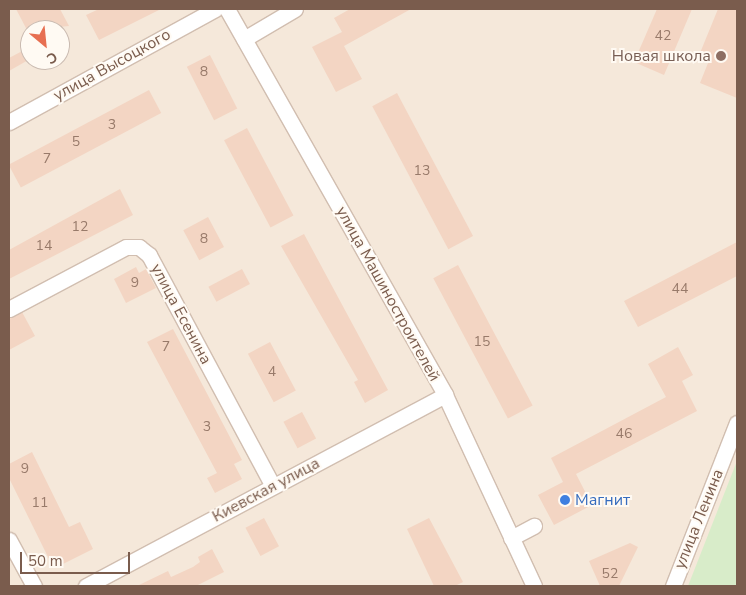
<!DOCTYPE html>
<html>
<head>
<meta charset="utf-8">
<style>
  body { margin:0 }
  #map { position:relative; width:746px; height:595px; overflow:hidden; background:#fdf6ec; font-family:"Nunito Sans",sans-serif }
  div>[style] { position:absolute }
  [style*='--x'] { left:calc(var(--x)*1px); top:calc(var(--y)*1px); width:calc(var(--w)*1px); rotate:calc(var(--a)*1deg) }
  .residential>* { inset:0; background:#f5e8da }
  .green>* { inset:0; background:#d8ecc9 }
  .building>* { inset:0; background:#f3d5c3; transform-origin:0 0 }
  .roads { filter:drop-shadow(1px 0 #d1beb0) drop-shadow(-1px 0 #d1beb0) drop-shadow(0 1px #d1beb0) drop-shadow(0 -1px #d1beb0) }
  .minor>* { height:15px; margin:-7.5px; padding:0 7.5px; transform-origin:7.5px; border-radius:7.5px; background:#fff }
  .dots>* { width:14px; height:14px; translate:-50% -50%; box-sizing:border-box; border:2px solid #fffaf3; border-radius:50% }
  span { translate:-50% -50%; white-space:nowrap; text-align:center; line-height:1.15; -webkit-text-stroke:4px #fffaf3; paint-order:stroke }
  .number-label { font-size:14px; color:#987a6a }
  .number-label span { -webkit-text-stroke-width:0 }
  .education-label { font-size:16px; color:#785e54 }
  .right { translate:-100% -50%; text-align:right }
  .street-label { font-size:16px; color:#7a5c4d }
  .shop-label { font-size:16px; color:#366cbe }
  .left { translate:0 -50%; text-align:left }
  .frame { position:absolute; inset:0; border:10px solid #7a5c4d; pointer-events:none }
  .north { position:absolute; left:20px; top:20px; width:50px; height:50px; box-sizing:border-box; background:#fffaf3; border:1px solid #cabbb1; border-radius:50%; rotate:152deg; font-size:14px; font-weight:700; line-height:20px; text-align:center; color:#7a5c4d }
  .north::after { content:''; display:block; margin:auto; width:18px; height:22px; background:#e76f51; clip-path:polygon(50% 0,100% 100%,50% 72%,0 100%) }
  .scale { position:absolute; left:20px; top:552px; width:110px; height:22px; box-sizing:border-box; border:2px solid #7a5c4d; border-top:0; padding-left:6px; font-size:15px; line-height:18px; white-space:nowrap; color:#7a5c4d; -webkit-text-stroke:4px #fffaf3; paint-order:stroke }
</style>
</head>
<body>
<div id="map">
  <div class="residential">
    <div style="clip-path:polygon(evenodd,9px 9px,737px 9px,737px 586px,9px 586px,9px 9px,30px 30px,60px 30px,60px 60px,30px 60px,30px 30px)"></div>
  </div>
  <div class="green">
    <div style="clip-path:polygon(737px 461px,737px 586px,688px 586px)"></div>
  </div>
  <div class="building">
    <div style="clip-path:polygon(16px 9px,60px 9px,69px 26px,27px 30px)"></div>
    <div style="clip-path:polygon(99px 9px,161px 9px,99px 40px,86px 15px)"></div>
    <div style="clip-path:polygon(350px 9px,411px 9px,344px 46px,362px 79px,336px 92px,312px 47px,342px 32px,334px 18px)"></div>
    <div style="clip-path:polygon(657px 9px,692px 9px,664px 75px,634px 62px)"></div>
    <div style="clip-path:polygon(718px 9px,737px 9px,737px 98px,700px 83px,710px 58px,700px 53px)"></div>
    <div style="clip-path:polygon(30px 47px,30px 59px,9px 71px,9px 58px)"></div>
    <div style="left:210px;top:55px;width:60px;height:26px;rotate:63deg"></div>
    <div style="left:149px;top:90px;width:26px;height:159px;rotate:62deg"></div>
    <div style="left:397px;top:93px;width:162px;height:28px;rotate:62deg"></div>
    <div style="left:247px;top:128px;width:99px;height:26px;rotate:62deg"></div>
    <div style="clip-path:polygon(120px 189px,133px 215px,9px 279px,9px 250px)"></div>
    <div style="left:208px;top:217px;width:34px;height:28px;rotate:62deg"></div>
    <div style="clip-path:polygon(304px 234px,388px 390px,365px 403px,354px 382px,358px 380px,281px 246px)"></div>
    <div style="clip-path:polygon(737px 242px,737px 276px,638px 327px,624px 301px)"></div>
    <div style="left:458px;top:265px;width:159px;height:28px;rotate:62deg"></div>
    <div style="clip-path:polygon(136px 267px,139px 273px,146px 269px,156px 288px,126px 303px,114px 279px)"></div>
    <div style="left:242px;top:269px;width:17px;height:38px;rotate:62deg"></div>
    <div style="clip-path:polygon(22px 312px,35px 336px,9px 350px,9px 319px)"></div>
    <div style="clip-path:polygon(173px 329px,242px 460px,234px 464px,242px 479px,215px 493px,207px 478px,217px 473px,147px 342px)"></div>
    <div style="left:270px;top:342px;width:55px;height:25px;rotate:62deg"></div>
    <div style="clip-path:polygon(678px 347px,693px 375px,682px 381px,697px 411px,576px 474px,592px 505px,554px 525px,538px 495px,563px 482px,551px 458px,666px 397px,648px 364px)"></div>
    <div style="left:302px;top:412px;width:30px;height:21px;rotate:62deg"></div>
    <div style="clip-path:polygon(32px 452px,69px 527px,80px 522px,93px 549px,63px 564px,60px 557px,50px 561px,9px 478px,9px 464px)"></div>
    <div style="left:264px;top:518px;width:32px;height:21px;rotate:62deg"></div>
    <div style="clip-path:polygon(429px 518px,463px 582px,455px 586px,434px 586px,407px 529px)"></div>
    <div style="clip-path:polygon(630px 543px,638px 547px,619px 586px,600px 586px,589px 561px)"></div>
    <div style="clip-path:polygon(212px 549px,224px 572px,196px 586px,137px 586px,168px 571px,171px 577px,193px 567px,200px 562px,198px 557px)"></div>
  </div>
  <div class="roads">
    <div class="minor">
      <div style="--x:227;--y:9;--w:443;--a:60.5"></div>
      <div style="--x:445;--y:395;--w:211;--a:65"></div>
      <div style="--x:244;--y:39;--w:59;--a:-30.5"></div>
      <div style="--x:9;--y:122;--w:235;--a:-28.7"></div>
      <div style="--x:9;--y:309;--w:132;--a:-27.9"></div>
      <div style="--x:126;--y:247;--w:13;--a:0"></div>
      <div style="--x:139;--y:247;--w:13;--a:39"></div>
      <div style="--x:149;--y:255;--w:262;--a:61.8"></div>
      <div style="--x:511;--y:538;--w:26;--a:-28"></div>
      <div style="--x:9;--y:540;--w:52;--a:61.5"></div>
      <div style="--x:86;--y:586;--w:407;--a:-28"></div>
      <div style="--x:673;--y:586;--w:175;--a:-68.6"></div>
    </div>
  </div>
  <div class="dots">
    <div style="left:721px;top:56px;background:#8d6e63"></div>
    <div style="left:565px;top:500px;background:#3f7fe0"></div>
  </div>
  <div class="number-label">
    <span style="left:663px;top:36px">42</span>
    <span style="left:204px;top:72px">8</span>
    <span style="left:112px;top:125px">3</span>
    <span style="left:76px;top:142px">5</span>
    <span style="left:47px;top:159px">7</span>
    <span style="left:422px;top:171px">13</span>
    <span style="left:80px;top:227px">12</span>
    <span style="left:204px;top:239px">8</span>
    <span style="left:44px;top:246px">14</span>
    <span style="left:135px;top:283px">9</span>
    <span style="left:680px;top:289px">44</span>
    <span style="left:482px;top:342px">15</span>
    <span style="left:166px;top:347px">7</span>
    <span style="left:272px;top:372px">4</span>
    <span style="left:207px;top:427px">3</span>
    <span style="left:624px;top:434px">46</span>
    <span style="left:25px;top:469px">9</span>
    <span style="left:40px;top:503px">11</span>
    <span style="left:610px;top:574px">52</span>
  </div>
  <div class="education-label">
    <span class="right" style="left:711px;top:56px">Новая школа</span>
  </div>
  <div class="street-label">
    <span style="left:112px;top:65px;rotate:-29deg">улица Высоцкого</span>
    <span style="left:388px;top:294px;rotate:61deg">улица Машиностроителей</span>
    <span style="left:181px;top:314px;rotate:62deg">улица Есенина</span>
    <span style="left:266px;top:490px;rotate:-28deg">Киевская улица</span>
    <span style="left:699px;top:519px;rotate:-68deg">улица Ленина</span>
  </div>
  <div class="shop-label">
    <span class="left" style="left:575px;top:500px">Магнит</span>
  </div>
  <div class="frame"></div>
  <div class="north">С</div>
  <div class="scale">50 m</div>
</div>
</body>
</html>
